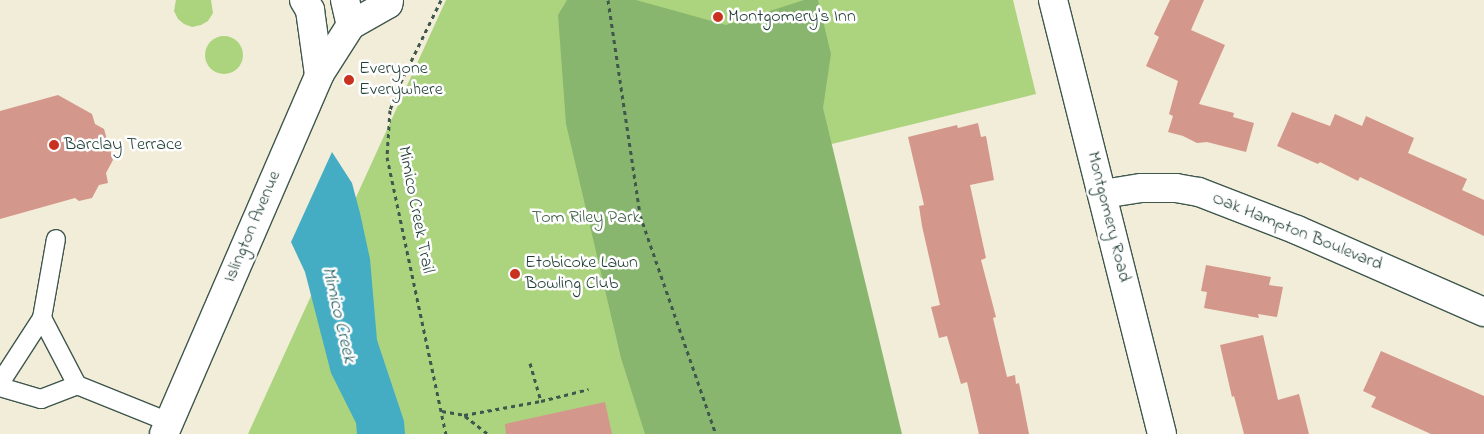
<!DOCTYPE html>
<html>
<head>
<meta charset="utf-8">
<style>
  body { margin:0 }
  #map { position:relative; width:1484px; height:434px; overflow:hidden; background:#f2edd8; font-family:"Indie Flower",sans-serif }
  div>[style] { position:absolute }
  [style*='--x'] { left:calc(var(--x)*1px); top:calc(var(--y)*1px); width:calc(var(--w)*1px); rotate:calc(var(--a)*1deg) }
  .green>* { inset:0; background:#acd47f }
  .round { border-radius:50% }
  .forest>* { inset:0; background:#89b66e }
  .water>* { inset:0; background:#44adc3 }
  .building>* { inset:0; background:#d4978b }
  .path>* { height:3px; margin-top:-1.5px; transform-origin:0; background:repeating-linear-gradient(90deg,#3f574d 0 4px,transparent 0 8px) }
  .roads { filter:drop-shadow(1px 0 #3f574d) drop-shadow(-1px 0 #3f574d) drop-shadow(0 1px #3f574d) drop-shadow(0 -1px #3f574d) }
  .service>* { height:18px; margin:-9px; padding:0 9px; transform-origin:9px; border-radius:9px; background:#fff }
  .minor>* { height:28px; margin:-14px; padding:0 14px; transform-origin:14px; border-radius:14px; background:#fff }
  .secondary>* { height:28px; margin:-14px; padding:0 14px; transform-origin:14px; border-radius:14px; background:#fff }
  .dots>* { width:14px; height:14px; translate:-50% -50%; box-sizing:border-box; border:2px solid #fff; border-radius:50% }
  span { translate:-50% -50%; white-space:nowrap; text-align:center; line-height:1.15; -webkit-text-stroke:5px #fff; paint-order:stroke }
  .poi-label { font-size:18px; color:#1f3d34 }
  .left { translate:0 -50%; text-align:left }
  .street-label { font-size:18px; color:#1f3d34 }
  .park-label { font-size:18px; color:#426347 }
  .water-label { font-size:19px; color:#2c6466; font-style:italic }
</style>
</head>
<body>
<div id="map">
  <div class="green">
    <div style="clip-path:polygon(176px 0,211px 0,213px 13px,208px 21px,201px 25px,192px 27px,184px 24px,178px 19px,174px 11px)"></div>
    <div style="clip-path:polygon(446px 0,1013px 0,1036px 94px,795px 153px,846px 434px,248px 434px)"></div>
    <div class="round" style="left:205px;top:36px;width:38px;height:38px"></div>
  </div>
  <div class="forest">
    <div style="clip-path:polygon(567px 0,636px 0,726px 25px,804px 0,818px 0,831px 54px,823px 108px,902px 434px,645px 434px,621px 358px,566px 124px,558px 15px)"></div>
  </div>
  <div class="water">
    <div style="clip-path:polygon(332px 152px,352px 183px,360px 213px,370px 259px,377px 340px,404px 421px,405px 434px,357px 434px,356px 423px,331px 373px,305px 272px,291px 242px)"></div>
  </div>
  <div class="building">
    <div style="clip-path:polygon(1170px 0,1204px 0,1191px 30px,1225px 45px,1199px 104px,1234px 113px,1233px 117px,1254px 123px,1246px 152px,1207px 142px,1197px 143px,1183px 136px,1168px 132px,1173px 116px,1169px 114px,1178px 81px,1146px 66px,1159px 37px,1154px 34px)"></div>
    <div style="clip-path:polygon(58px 95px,92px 114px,95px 124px,104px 129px,113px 160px,106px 173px,108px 183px,99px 185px,92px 198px,79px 201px,75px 198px,0 219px,0 111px)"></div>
    <div style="clip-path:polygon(1292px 112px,1330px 126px,1335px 114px,1362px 126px,1366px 116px,1414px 138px,1408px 153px,1467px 179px,1462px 190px,1484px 200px,1484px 236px,1360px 177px,1358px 181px,1320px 162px,1318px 164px,1277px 146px)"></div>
    <div style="clip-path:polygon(978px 123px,981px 137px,986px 136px,994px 180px,970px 185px,986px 258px,981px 260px,996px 317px,993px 318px,1007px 377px,1015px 375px,1016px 384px,1019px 383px,1029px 434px,979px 434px,967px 382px,961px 384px,947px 336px,939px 338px,931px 307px,940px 305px,922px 226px,919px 206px,924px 205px,908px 137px,957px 125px,958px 128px)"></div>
    <div style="clip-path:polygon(1206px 265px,1271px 277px,1269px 285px,1283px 287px,1277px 317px,1258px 314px,1259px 318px,1204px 308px,1207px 292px,1201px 291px)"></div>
    <div style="clip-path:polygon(1263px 335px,1278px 400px,1299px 394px,1309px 434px,1244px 434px,1234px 396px,1232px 397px,1220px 345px)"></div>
    <div style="clip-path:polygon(1381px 351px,1484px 396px,1484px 434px,1431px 434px,1371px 407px,1376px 397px,1363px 391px)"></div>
    <div style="clip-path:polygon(605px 402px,612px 434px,506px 434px,505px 424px)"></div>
  </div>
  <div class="path">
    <div style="--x:441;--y:0;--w:100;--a:116.1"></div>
    <div style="--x:397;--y:90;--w:21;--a:109"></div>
    <div style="--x:390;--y:110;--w:47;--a:93.7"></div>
    <div style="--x:387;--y:157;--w:283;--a:78"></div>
    <div style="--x:608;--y:0;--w:217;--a:81.5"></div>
    <div style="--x:640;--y:215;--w:232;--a:70.9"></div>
    <div style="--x:530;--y:363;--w:40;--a:74"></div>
    <div style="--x:442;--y:411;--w:22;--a:10"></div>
    <div style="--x:464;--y:415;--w:78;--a:-10.3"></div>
    <div style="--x:541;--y:401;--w:49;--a:-14"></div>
    <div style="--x:465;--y:416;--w:29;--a:38"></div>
  </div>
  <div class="roads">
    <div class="service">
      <div style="--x:42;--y:318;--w:76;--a:62.4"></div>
      <div style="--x:0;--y:383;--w:77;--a:-57.1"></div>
      <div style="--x:42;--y:318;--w:80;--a:-80"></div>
      <div style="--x:0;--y:387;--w:43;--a:16.3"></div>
      <div style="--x:41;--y:399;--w:39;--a:-21"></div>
      <div style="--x:77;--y:385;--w:99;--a:21.9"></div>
    </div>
    <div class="minor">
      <div style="--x:1053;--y:0;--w:447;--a:75.9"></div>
      <div style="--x:1103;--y:194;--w:39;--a:-9"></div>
      <div style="--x:1142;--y:188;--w:34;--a:0"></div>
      <div style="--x:1176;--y:188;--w:23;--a:10"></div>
      <div style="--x:1199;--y:192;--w:105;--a:21.2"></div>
      <div style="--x:1297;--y:230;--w:204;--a:23.7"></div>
    </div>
    <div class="secondary">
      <div style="--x:304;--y:0;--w:12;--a:59"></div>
      <div style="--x:310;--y:10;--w:66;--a:82.1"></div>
      <div style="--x:345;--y:0;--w:26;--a:77"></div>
      <div style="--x:164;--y:434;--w:391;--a:-66.6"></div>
      <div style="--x:319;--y:75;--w:59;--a:-57.4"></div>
      <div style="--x:351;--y:25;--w:43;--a:-29.6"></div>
      <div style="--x:388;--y:4;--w:4;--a:-76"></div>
    </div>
  </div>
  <div class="dots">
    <div style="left:718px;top:17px;background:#c8321e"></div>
    <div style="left:349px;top:80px;background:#c8321e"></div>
    <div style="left:54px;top:145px;background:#c8321e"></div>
    <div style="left:515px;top:274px;background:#c8321e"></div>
  </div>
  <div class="poi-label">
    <span class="left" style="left:728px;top:17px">Montgomery's Inn</span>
    <span class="left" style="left:359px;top:80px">Everyone<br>Everywhere</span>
    <span class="left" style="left:64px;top:145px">Barclay Terrace</span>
    <span class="left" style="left:525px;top:274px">Etobicoke Lawn<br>Bowling Club</span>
  </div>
  <div class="street-label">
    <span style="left:415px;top:210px;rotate:79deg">Mimico Creek Trail</span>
    <span style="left:1108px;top:217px;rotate:76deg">Montgomery Road</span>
    <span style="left:253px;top:227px;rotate:-67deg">Islington Avenue</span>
    <span style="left:1297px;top:232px;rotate:22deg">Oak Hampton Boulevard</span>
  </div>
  <div class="park-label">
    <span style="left:586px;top:218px">Tom Riley Park</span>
  </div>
  <div class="water-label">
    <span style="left:338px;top:315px;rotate:77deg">Mimico Creek</span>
  </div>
</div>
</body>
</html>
